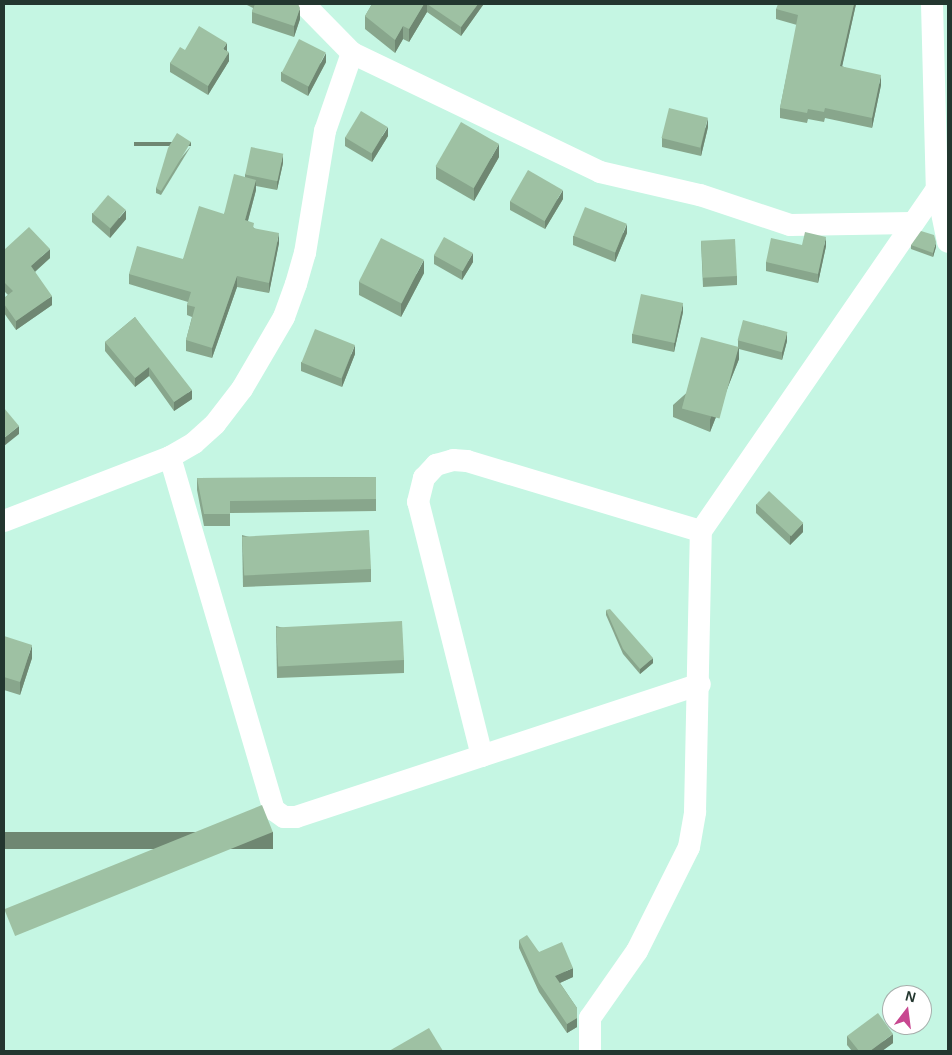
<!DOCTYPE html>
<html>
<head>
<meta charset="utf-8">
<style>
  body { margin:0 }
  #map { position:relative; width:952px; height:1055px; overflow:hidden; background:#c5f6e3; font-family:Helvetica,sans-serif }
  div>[style] { position:absolute }
  [style*='--x'] { left:calc(var(--x)*1px); top:calc(var(--y)*1px); width:calc(var(--w)*1px); rotate:calc(var(--a)*1deg) }
  .street>* { height:22px; margin:-11px; padding:0 11px; transform-origin:11px; border-radius:11px; background:#fff }
  .wall>* { inset:0; background:#88a68c }
  .shaded-wall>* { inset:0; background:#6f8772; transform-origin:0 0 }
  .building>* { inset:0; background:#9ec1a3; transform-origin:0 0 }
  span { translate:-50% -50%; white-space:nowrap; text-align:center; line-height:1.15; -webkit-text-stroke:4.5px #fff; paint-order:stroke }
  .frame { position:absolute; inset:0; border:5px solid #23362f; pointer-events:none }
  .north { position:absolute; left:882px; top:985px; width:50px; height:50px; box-sizing:border-box; background:#fff; border:1px solid #a7afac; border-radius:50%; rotate:15deg; font-size:14px; font-weight:700; line-height:20px; text-align:center; color:#23362f }
  .north::after { content:''; display:block; margin:auto; width:18px; height:22px; background:#c84790; clip-path:polygon(50% 0,100% 100%,50% 72%,0 100%) }
</style>
</head>
<body>
<div id="map">
  <div class="street">
    <div style="--x:304;--y:4;--w:69;--a:45.6"></div>
    <div style="--x:352;--y:53;--w:275;--a:25.6"></div>
    <div style="--x:600;--y:172;--w:103;--a:13"></div>
    <div style="--x:700;--y:195;--w:95;--a:18.4"></div>
    <div style="--x:790;--y:225;--w:123;--a:-0.9"></div>
    <div style="--x:932;--y:4;--w:185;--a:88.5"></div>
    <div style="--x:937;--y:189;--w:54;--a:78.3"></div>
    <div style="--x:170;--y:457;--w:368;--a:73.6"></div>
    <div style="--x:274;--y:810;--w:12;--a:35"></div>
    <div style="--x:284;--y:817;--w:12;--a:0"></div>
    <div style="--x:296;--y:817;--w:425;--a:-18.2"></div>
    <div style="--x:4;--y:521;--w:178;--a:-21.1"></div>
    <div style="--x:170;--y:457;--w:28;--a:-30"></div>
    <div style="--x:194;--y:443;--w:28;--a:-42"></div>
    <div style="--x:215;--y:424;--w:44;--a:-52.4"></div>
    <div style="--x:242;--y:389;--w:83;--a:-59.7"></div>
    <div style="--x:284;--y:317;--w:35;--a:-70"></div>
    <div style="--x:296;--y:284;--w:32;--a:-74"></div>
    <div style="--x:305;--y:253;--w:124;--a:-80.7"></div>
    <div style="--x:325;--y:131;--w:83;--a:-70.9"></div>
    <div style="--x:482;--y:756;--w:262;--a:-104.1"></div>
    <div style="--x:418;--y:502;--w:25;--a:-76"></div>
    <div style="--x:424;--y:478;--w:18;--a:-47"></div>
    <div style="--x:436;--y:465;--w:18;--a:-16"></div>
    <div style="--x:453;--y:460;--w:14;--a:4"></div>
    <div style="--x:467;--y:461;--w:244;--a:16.7"></div>
    <div style="--x:590;--y:1051;--w:33;--a:-90"></div>
    <div style="--x:590;--y:1018;--w:82;--a:-55"></div>
    <div style="--x:637;--y:951;--w:116;--a:-63.4"></div>
    <div style="--x:689;--y:847;--w:36;--a:-80"></div>
    <div style="--x:695;--y:812;--w:281;--a:-88.8"></div>
    <div style="--x:701;--y:531;--w:416;--a:-55.4"></div>
  </div>
  <div class="wall">
    <div style="clip-path:polygon(245px 4px,298px 4px,300px 19px,294px 37px,252px 23px,252px 12px,253px 8px)"></div>
    <div style="clip-path:polygon(372px 4px,483px 4px,483px 5px,461px 36px,427px 12px,409px 42px,403px 39px,395px 53px,365px 29px,365px 16px)"></div>
    <div style="clip-path:polygon(856px 4px,842px 66px,881px 85px,872px 128px,825px 118px,824px 122px,808px 119px,807px 123px,780px 118px,780px 108px,797px 25px,776px 19px,776px 9px)"></div>
    <div style="clip-path:polygon(185px 50px,227px 51px,229px 61px,208px 95px,170px 72px,170px 63px)"></div>
    <div style="clip-path:polygon(326px 62px,308px 96px,281px 81px,281px 72px)"></div>
    <div style="clip-path:polygon(708px 127px,701px 156px,662px 147px,662px 138px)"></div>
    <div style="clip-path:polygon(388px 136px,372px 162px,345px 146px,345px 137px)"></div>
    <div style="clip-path:polygon(191px 146px,161px 195px,156px 193px,156px 188px)"></div>
    <div style="clip-path:polygon(499px 157px,474px 201px,436px 179px,436px 166px)"></div>
    <div style="clip-path:polygon(283px 163px,277px 190px,256px 186px,256px 190px,248px 221px,254px 228px,279px 243px,269px 293px,237px 287px,212px 358px,186px 351px,186px 340px,192px 317px,187px 315px,187px 305px,188px 302px,129px 284px,129px 274px,183px 259px,224px 214px,245px 177px,245px 174px)"></div>
    <div style="clip-path:polygon(563px 199px,545px 229px,510px 210px,510px 201px)"></div>
    <div style="clip-path:polygon(92px 213px,126px 219px,110px 238px,92px 222px)"></div>
    <div style="clip-path:polygon(627px 233px,615px 262px,573px 245px,573px 236px)"></div>
    <div style="clip-path:polygon(701px 241px,737px 276px,737px 285px,703px 287px)"></div>
    <div style="clip-path:polygon(802px 245px,826px 246px,818px 283px,766px 271px,766px 262px)"></div>
    <div style="clip-path:polygon(911px 245px,936px 247px,933px 257px,911px 249px)"></div>
    <div style="clip-path:polygon(4px 250px,50px 258px,35px 272px,52px 305px,16px 330px,4px 313px,4px 298px,8px 295px,4px 291px)"></div>
    <div style="clip-path:polygon(434px 255px,473px 262px,462px 280px,434px 264px)"></div>
    <div style="clip-path:polygon(424px 273px,401px 317px,359px 295px,359px 282px)"></div>
    <div style="clip-path:polygon(683px 312px,674px 352px,632px 343px,632px 334px)"></div>
    <div style="clip-path:polygon(135px 317px,192px 399px,174px 411px,149px 376px,135px 387px,105px 351px,105px 342px)"></div>
    <div style="clip-path:polygon(738px 340px,787px 341px,782px 360px,739px 349px,739px 359px,710px 432px,673px 417px,673px 405px,738px 347px)"></div>
    <div style="clip-path:polygon(355px 354px,342px 387px,301px 371px,301px 362px)"></div>
    <div style="clip-path:polygon(376px 477px,376px 511px,230px 513px,230px 526px,204px 526px,197px 490px,197px 478px)"></div>
    <div style="clip-path:polygon(756px 504px,803px 532px,790px 545px,756px 513px)"></div>
    <div style="clip-path:polygon(242px 535px,371px 569px,371px 582px,243px 587px)"></div>
    <div style="clip-path:polygon(606px 610px,653px 663px,640px 674px,623px 654px,606px 615px)"></div>
    <div style="clip-path:polygon(276px 626px,404px 660px,404px 673px,277px 678px)"></div>
    <div style="clip-path:polygon(4px 636px,32px 658px,20px 695px,4px 690px)"></div>
    <div style="clip-path:polygon(519px 940px,539px 952px,573px 977px,560px 983px,577px 1008px,577px 1027px,567px 1033px,539px 992px,519px 948px)"></div>
    <div style="clip-path:polygon(847px 1036px,893px 1043px,882px 1051px,852px 1051px,847px 1045px)"></div>
  </div>
  <div class="shaded-wall">
    <div style="clip-path:polygon(424px 4px,427px 4px,427px 12px,409px 42px,409px 29px)"></div>
    <div style="clip-path:polygon(478px 4px,483px 4px,483px 5px,461px 36px,461px 27px)"></div>
    <div style="clip-path:polygon(854px 4px,856px 4px,840px 76px,840px 66px)"></div>
    <div style="clip-path:polygon(300px 8px,300px 19px,294px 37px,294px 26px)"></div>
    <div style="clip-path:polygon(403px 26px,403px 39px,395px 53px,395px 40px)"></div>
    <div style="clip-path:polygon(227px 43px,227px 52px,223px 49px)"></div>
    <div style="clip-path:polygon(229px 52px,229px 61px,208px 95px,208px 86px)"></div>
    <div style="clip-path:polygon(326px 53px,326px 62px,308px 96px,308px 87px)"></div>
    <div style="clip-path:polygon(881px 75px,881px 85px,872px 128px,872px 118px)"></div>
    <div style="clip-path:polygon(708px 118px,708px 127px,701px 156px,701px 147px)"></div>
    <div style="clip-path:polygon(388px 127px,388px 136px,372px 162px,372px 153px)"></div>
    <div style="left:191px;top:142px;width:4px;height:57px;rotate:90deg"></div>
    <div style="clip-path:polygon(499px 144px,499px 157px,474px 201px,474px 188px)"></div>
    <div style="clip-path:polygon(283px 154px,283px 163px,277px 190px,277px 181px)"></div>
    <div style="clip-path:polygon(256px 180px,256px 190px,245px 231px,245px 220px)"></div>
    <div style="clip-path:polygon(563px 190px,563px 199px,545px 229px,545px 220px)"></div>
    <div style="clip-path:polygon(126px 210px,126px 219px,110px 238px,110px 229px)"></div>
    <div style="clip-path:polygon(627px 224px,627px 233px,615px 262px,615px 253px)"></div>
    <div style="clip-path:polygon(279px 233px,279px 243px,269px 293px,269px 283px)"></div>
    <div style="clip-path:polygon(826px 237px,826px 246px,818px 283px,818px 274px)"></div>
    <div style="clip-path:polygon(936px 242px,936px 247px,933px 257px,933px 253px)"></div>
    <div style="clip-path:polygon(50px 249px,50px 258px,31px 275px,31px 266px)"></div>
    <div style="clip-path:polygon(473px 253px,473px 262px,462px 280px,462px 271px)"></div>
    <div style="clip-path:polygon(424px 260px,424px 273px,401px 317px,401px 303px)"></div>
    <div style="clip-path:polygon(237px 276px,237px 287px,212px 358px,212px 348px)"></div>
    <div style="clip-path:polygon(52px 296px,52px 305px,16px 330px,16px 321px)"></div>
    <div style="clip-path:polygon(683px 303px,683px 312px,674px 352px,674px 343px)"></div>
    <div style="clip-path:polygon(787px 332px,787px 341px,782px 360px,782px 351px)"></div>
    <div style="clip-path:polygon(355px 345px,355px 354px,342px 387px,342px 378px)"></div>
    <div style="clip-path:polygon(739px 347px,739px 359px,710px 432px,710px 420px)"></div>
    <div style="clip-path:polygon(149px 367px,149px 376px,135px 387px,135px 378px)"></div>
    <div style="clip-path:polygon(192px 390px,192px 399px,174px 411px,174px 402px)"></div>
    <div style="clip-path:polygon(19px 426px,19px 434px,4px 446px,4px 438px)"></div>
    <div style="clip-path:polygon(803px 523px,803px 532px,790px 545px,790px 536px)"></div>
    <div style="clip-path:polygon(32px 645px,32px 658px,20px 695px,20px 682px)"></div>
    <div style="clip-path:polygon(653px 658px,653px 663px,640px 674px,640px 669px)"></div>
    <div style="left:273px;top:832px;width:17px;height:290px;rotate:90deg"></div>
    <div style="clip-path:polygon(573px 968px,573px 977px,555px 985px,555px 976px)"></div>
    <div style="clip-path:polygon(577px 1018px,577px 1027px,567px 1033px,567px 1024px)"></div>
    <div style="clip-path:polygon(893px 1034px,893px 1043px,882px 1051px,870px 1051px)"></div>
  </div>
  <div class="building">
    <div style="clip-path:polygon(255px 4px,298px 4px,300px 8px,294px 26px,252px 12px)"></div>
    <div style="clip-path:polygon(372px 4px,424px 4px,409px 29px,403px 26px,395px 40px,365px 16px)"></div>
    <div style="clip-path:polygon(427px 4px,478px 4px,461px 27px)"></div>
    <div style="clip-path:polygon(778px 4px,854px 4px,840px 66px,881px 75px,872px 118px,825px 108px,824px 112px,808px 109px,807px 113px,780px 108px,798px 15px,776px 9px)"></div>
    <div style="clip-path:polygon(199px 26px,227px 43px,223px 49px,229px 52px,208px 86px,170px 63px,180px 47px,185px 50px)"></div>
    <div style="left:299px;top:39px;width:30px;height:38px;rotate:27deg"></div>
    <div style="left:669px;top:108px;width:40px;height:31px;rotate:14deg"></div>
    <div style="left:361px;top:111px;width:31px;height:31px;rotate:31deg"></div>
    <div style="left:461px;top:122px;width:44px;height:51px;rotate:30deg"></div>
    <div style="clip-path:polygon(177px 133px,191px 142px,161px 191px,156px 188px,168px 148px)"></div>
    <div style="left:251px;top:147px;width:33px;height:28px;rotate:12deg"></div>
    <div style="left:528px;top:170px;width:40px;height:36px;rotate:30deg"></div>
    <div style="clip-path:polygon(234px 174px,256px 180px,245px 220px,254px 223px,253px 228px,279px 233px,269px 283px,237px 276px,212px 348px,186px 340px,195px 307px,187px 305px,191px 292px,129px 274px,137px 246px,183px 259px,199px 206px,224px 214px)"></div>
    <div style="left:108px;top:195px;width:23px;height:24px;rotate:40deg"></div>
    <div style="left:585px;top:207px;width:45px;height:31px;rotate:22deg"></div>
    <div style="clip-path:polygon(29px 227px,50px 249px,31px 266px,52px 296px,16px 321px,4px 304px,4px 298px,13px 291px,4px 282px,4px 250px)"></div>
    <div style="clip-path:polygon(921px 231px,934px 235px,936px 242px,933px 253px,911px 245px)"></div>
    <div style="clip-path:polygon(805px 232px,826px 237px,818px 274px,766px 262px,771px 238px,802px 245px)"></div>
    <div style="left:444px;top:237px;width:33px;height:21px;rotate:29deg"></div>
    <div style="left:381px;top:238px;width:48px;height:49px;rotate:27deg"></div>
    <div style="left:735px;top:239px;width:37px;height:34px;rotate:87deg"></div>
    <div style="left:641px;top:294px;width:43px;height:41px;rotate:12deg"></div>
    <div style="clip-path:polygon(135px 317px,192px 390px,174px 402px,149px 367px,135px 378px,105px 342px)"></div>
    <div style="left:743px;top:320px;width:46px;height:21px;rotate:15deg"></div>
    <div style="left:315px;top:329px;width:43px;height:36px;rotate:22deg"></div>
    <div style="left:701px;top:337px;width:39px;height:74px;rotate:15deg"></div>
    <div style="clip-path:polygon(4px 408px,19px 426px,4px 438px)"></div>
    <div style="clip-path:polygon(376px 477px,376px 499px,230px 501px,230px 514px,204px 514px,197px 478px)"></div>
    <div style="left:769px;top:491px;width:47px;height:18px;rotate:43deg"></div>
    <div style="left:369px;top:530px;width:39px;height:127px;rotate:87deg"></div>
    <div style="clip-path:polygon(610px 609px,653px 658px,640px 669px,623px 649px,606px 610px)"></div>
    <div style="left:402px;top:621px;width:39px;height:126px;rotate:87deg"></div>
    <div style="clip-path:polygon(4px 636px,32px 645px,20px 682px,4px 677px)"></div>
    <div style="left:262px;top:805px;width:29px;height:278px;rotate:68deg"></div>
    <div style="clip-path:polygon(527px 935px,539px 952px,562px 942px,573px 968px,555px 976px,577px 1008px,577px 1018px,567px 1024px,539px 983px,519px 940px)"></div>
    <div style="clip-path:polygon(878px 1013px,893px 1034px,870px 1051px,859px 1051px,847px 1036px)"></div>
    <div style="clip-path:polygon(429px 1028px,443px 1051px,389px 1051px)"></div>
  </div>
  <div class="frame"></div>
  <div class="north">N</div>
</div>
</body>
</html>
